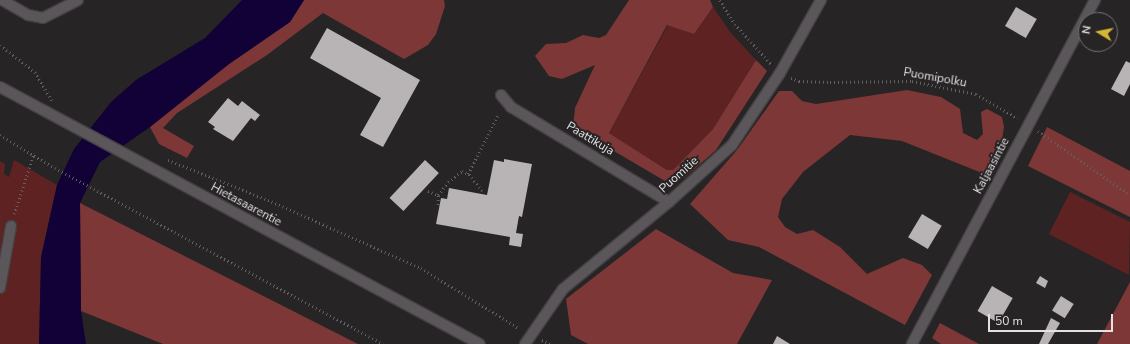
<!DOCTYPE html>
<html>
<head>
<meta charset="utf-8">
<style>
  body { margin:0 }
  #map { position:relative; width:1130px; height:344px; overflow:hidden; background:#272426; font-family:"Nunito Sans",sans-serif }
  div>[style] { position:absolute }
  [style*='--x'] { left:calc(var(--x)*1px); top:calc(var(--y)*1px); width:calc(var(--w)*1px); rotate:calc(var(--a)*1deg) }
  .green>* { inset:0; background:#5f2222 }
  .forest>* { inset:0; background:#7c3736 }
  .water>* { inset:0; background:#120137 }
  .building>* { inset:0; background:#b8b3b4; transform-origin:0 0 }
  .path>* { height:2.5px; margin-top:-1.25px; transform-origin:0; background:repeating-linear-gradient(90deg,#636062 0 1px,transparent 0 4px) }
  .roads { filter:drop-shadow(1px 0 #434042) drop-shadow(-1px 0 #434042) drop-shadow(0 1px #434042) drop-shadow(0 -1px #434042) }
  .minor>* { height:10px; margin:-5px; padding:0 5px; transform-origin:5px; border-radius:5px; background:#5a5659 }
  span { translate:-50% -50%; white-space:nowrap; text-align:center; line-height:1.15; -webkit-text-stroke:4px #272426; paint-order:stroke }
  .street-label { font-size:12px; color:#e3e1e3 }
  .north { position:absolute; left:1078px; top:12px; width:40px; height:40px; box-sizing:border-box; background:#272426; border:1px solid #727072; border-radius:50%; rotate:280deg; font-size:11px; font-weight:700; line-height:16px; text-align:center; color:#e3e1e3 }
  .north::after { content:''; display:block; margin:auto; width:14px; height:18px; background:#d6b534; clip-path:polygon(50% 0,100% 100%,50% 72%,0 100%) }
  .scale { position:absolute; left:988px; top:314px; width:125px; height:18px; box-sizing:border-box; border:2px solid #e3e1e3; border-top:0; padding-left:5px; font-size:12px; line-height:14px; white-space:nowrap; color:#e3e1e3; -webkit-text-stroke:3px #272426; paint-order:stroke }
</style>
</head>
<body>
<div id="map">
  <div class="green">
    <div style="clip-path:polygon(713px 7px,730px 32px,756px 60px,713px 129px,673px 170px,667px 170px,609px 133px,668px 25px,694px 34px)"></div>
    <div style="clip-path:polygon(14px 160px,57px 185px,41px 257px,39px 344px,0 344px,0 161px,5px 164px,4px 174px,9px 177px)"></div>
    <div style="clip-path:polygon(1070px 192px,1130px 222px,1129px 275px,1049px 234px)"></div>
  </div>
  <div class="forest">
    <div style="clip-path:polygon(304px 0,444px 0,445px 6px,436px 34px,428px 45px,404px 59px,323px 13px,267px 55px,177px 113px,163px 128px,194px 146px,187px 158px,159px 144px,150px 127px,229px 64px,290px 22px)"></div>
    <div style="clip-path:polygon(629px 0,710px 0,713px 7px,694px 34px,667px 25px,609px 133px,667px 170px,673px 170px,713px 129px,756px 60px,767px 71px,716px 150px,684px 178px,665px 181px,573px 127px,575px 108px,595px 65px,562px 79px,549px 76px,535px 56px,546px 44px,566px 43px,583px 35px,599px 38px,606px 35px)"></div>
    <div style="clip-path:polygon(907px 90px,941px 97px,960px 109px,963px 133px,977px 140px,983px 134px,981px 112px,987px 109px,1002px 117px,1004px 127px,1001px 147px,987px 175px,902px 141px,850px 135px,803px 172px,782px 199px,778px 217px,785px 227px,797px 234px,813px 230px,840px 247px,867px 274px,903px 258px,922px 265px,932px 275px,905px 325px,759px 247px,728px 240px,690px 204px,737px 150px,779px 91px,792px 91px,802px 101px,816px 104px)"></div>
    <div style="clip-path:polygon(1047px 127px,1130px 171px,1130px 217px,1028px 166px)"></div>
    <div style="clip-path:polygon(80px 203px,358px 344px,163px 344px,81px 311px)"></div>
    <div style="clip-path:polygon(656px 229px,733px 273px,772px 280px,737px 344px,588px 344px,571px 335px,566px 299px)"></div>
    <div style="clip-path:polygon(1130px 282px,1130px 344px,1097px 344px)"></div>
    <div style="clip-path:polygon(940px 323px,979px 344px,941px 344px,932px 338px)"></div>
  </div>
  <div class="water">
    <div style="clip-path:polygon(242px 0,304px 0,290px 22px,229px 64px,150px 127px,100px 162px,80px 203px,81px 311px,86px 344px,39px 344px,41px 257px,57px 185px,74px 149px,111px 102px,136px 80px,205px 38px)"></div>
  </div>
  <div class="building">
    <div style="left:1016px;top:7px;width:24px;height:22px;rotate:30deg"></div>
    <div style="clip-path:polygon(327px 28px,420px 80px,383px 147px,360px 135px,381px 98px,310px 58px)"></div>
    <div style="clip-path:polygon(1126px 61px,1130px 63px,1130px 84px,1124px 96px,1111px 89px)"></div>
    <div style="clip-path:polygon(228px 98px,238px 106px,242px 101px,260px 115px,255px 121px,251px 118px,233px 141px,213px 129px,215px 127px,208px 122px)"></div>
    <div style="clip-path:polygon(504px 159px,532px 164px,522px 217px,519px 216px,516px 233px,523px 234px,521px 247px,509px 245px,510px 237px,436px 224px,441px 198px,447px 199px,449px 188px,487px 195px,494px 160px,504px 162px)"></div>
    <div style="left:425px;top:160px;width:19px;height:52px;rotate:43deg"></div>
    <div style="left:922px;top:214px;width:23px;height:27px;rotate:31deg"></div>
    <div style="clip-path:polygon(1040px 276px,1048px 281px,1045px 288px,1036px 283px)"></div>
    <div style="left:992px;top:286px;width:24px;height:29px;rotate:30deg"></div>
    <div style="left:1061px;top:296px;width:15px;height:17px;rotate:32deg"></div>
    <div style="clip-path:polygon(1051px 318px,1060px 323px,1048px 344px,1039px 344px)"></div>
    <div style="clip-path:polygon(777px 336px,790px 344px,773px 344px)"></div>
  </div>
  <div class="path">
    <div style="--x:720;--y:0;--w:28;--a:58"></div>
    <div style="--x:735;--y:24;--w:54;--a:48"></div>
    <div style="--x:0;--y:45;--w:44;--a:37.6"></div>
    <div style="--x:35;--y:72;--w:33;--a:59"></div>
    <div style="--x:791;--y:78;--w:9;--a:21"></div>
    <div style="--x:799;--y:81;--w:31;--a:2"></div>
    <div style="--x:830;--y:82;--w:82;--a:-0.7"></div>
    <div style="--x:912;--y:81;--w:65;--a:11.5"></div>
    <div style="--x:976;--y:94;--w:48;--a:30.3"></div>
    <div style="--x:1038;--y:131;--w:112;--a:34.8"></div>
    <div style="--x:0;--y:135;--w:64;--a:31"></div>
    <div style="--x:55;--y:168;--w:372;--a:28.2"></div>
    <div style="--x:168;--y:160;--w:108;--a:21.8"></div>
    <div style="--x:268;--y:200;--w:167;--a:24"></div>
    <div style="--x:421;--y:268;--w:116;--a:31.6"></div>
    <div style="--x:428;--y:191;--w:11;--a:22"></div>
    <div style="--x:482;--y:191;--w:22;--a:-129"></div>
    <div style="--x:468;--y:174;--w:68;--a:-63.1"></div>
    <div style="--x:438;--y:205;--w:10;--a:-90"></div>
    <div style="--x:438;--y:195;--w:16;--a:-52"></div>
    <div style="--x:448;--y:182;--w:18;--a:-38"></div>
    <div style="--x:462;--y:171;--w:7;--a:27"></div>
    <div style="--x:14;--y:214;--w:64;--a:-71.8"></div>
    <div style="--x:542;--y:340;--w:10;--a:24"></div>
  </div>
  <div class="roads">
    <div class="minor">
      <div style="--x:2;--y:0;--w:30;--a:30"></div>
      <div style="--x:28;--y:15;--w:15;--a:11"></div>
      <div style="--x:43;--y:18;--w:39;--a:-27"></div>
      <div style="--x:0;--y:87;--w:544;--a:28.17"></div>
      <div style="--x:501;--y:95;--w:16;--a:50"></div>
      <div style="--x:511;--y:107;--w:184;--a:31"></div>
      <div style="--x:0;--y:288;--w:63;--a:-79.9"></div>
      <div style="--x:525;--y:344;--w:67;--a:-55.4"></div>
      <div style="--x:563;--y:289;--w:137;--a:-39.4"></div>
      <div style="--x:669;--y:202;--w:85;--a:-42.1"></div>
      <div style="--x:732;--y:145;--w:87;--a:-56.3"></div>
      <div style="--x:780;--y:73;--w:84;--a:-60.7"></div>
      <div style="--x:912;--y:344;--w:390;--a:-62"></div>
    </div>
  </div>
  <div class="street-label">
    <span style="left:935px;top:78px;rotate:10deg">Puomipolku</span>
    <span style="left:590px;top:139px;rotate:31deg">Paattikuja</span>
    <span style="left:992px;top:166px;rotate:-62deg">Kaljaasintie</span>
    <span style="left:679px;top:175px;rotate:-42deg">Puomitie</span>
    <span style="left:246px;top:205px;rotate:28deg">Hietasaarentie</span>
  </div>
  <div class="north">N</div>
  <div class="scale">50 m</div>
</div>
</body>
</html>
